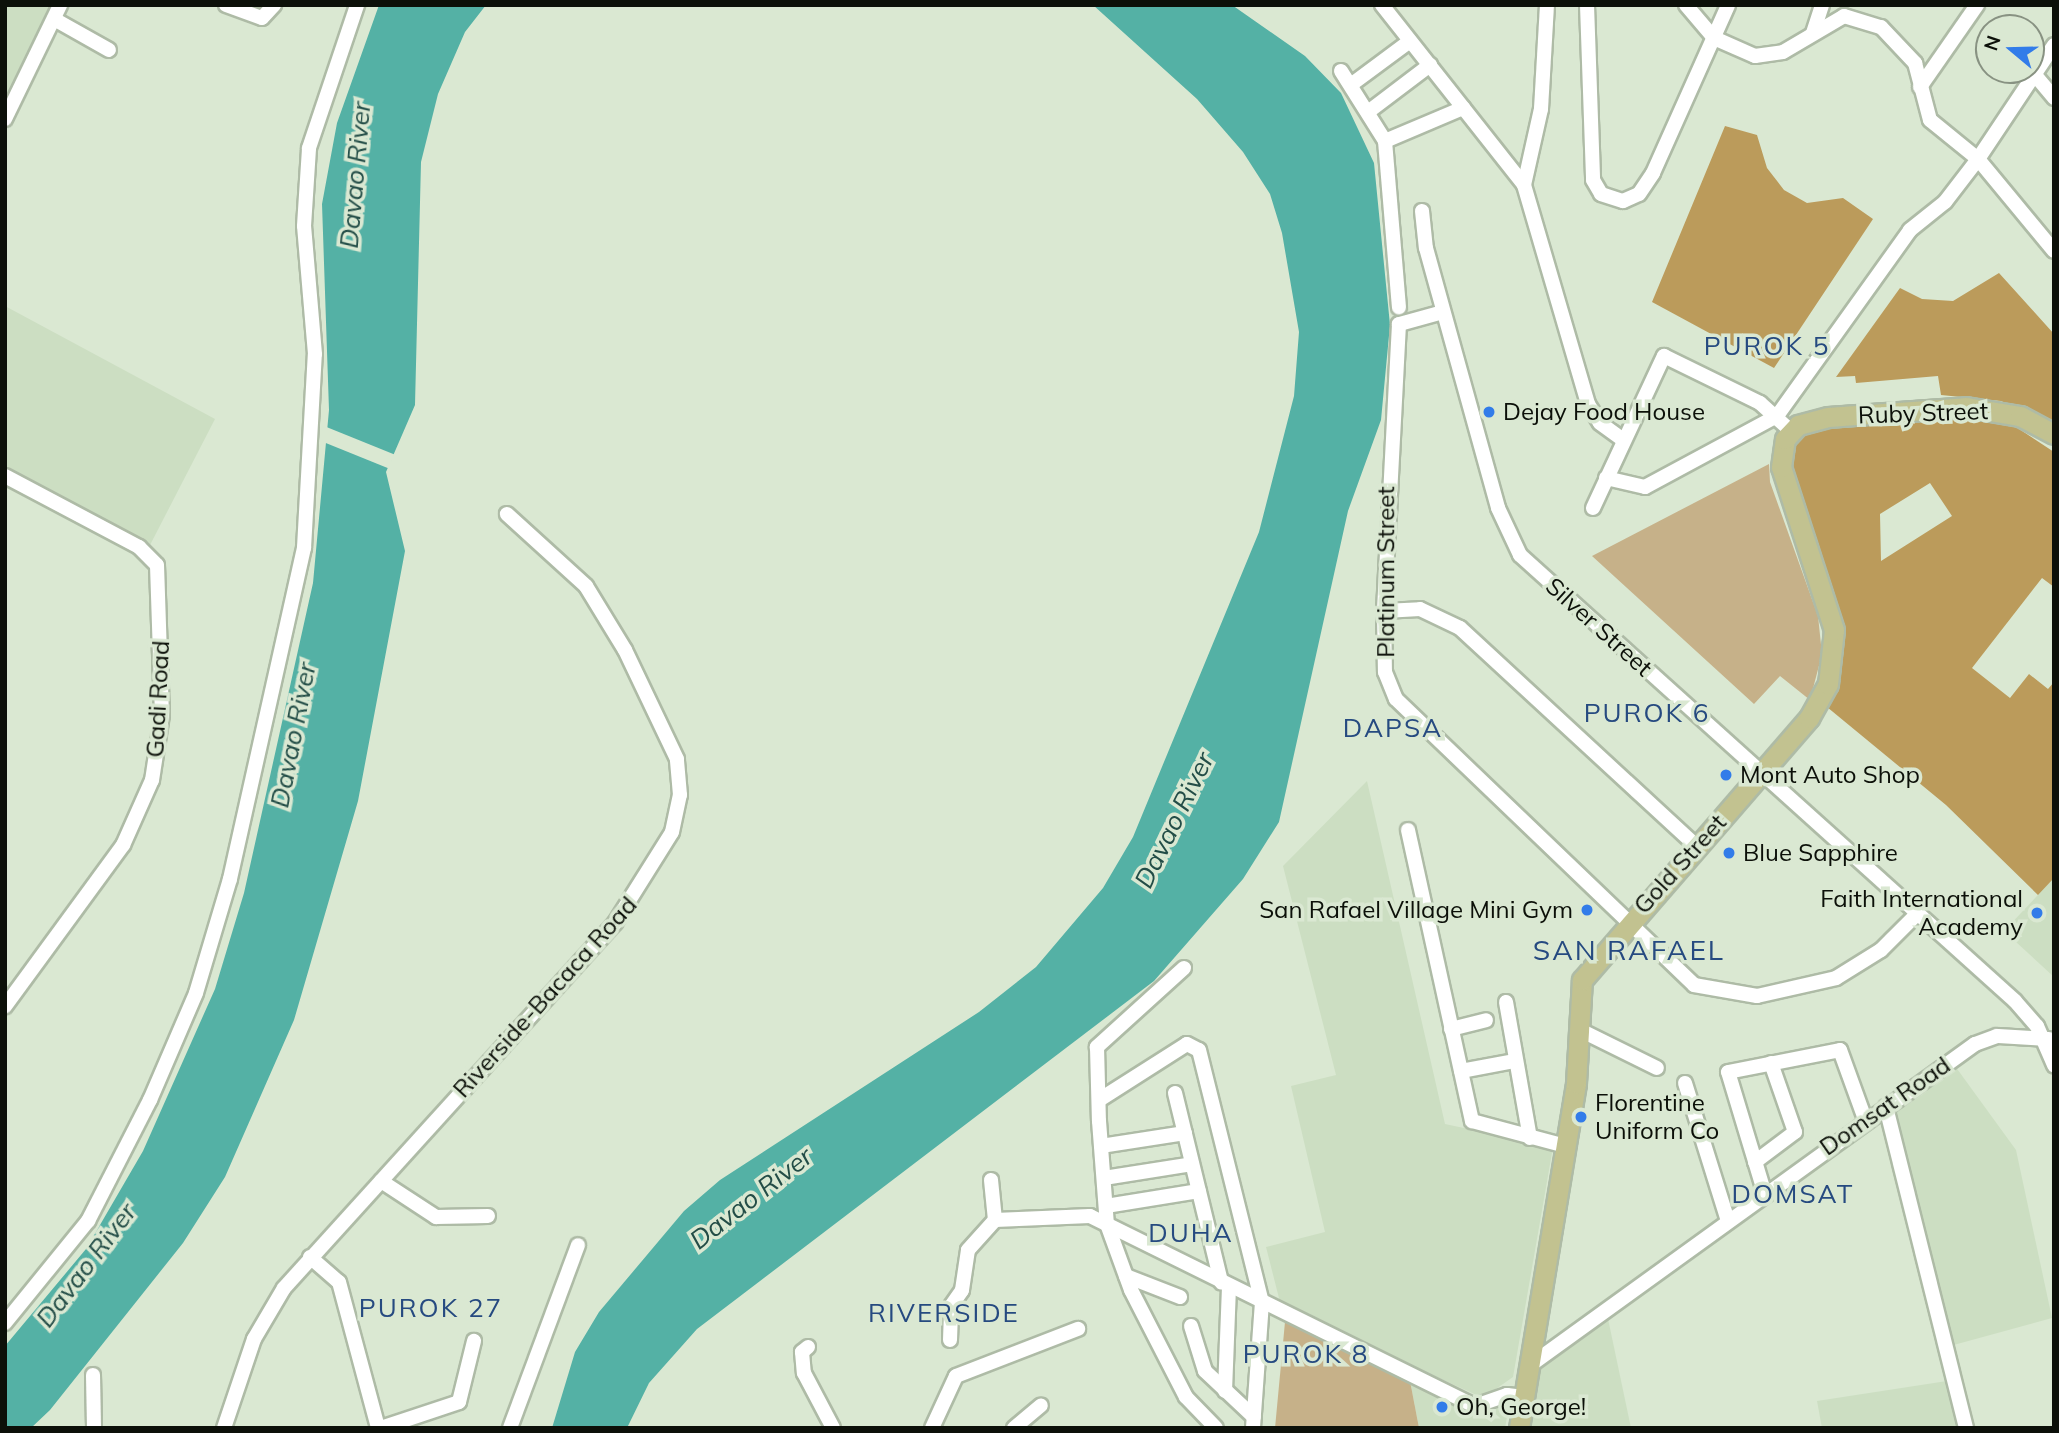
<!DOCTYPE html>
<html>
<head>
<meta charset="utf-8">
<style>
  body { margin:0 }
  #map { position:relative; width:2059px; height:1433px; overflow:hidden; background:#dae8d2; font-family:Mulish,sans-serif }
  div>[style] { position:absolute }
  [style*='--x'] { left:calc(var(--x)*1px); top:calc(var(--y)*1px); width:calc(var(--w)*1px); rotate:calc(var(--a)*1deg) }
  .built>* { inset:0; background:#ccdec2 }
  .green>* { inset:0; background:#c6b189 }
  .forest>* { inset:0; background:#bb9b5b }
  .water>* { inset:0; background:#54b1a5 }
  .pier>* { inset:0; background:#dae8d2; transform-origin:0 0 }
  .roads { filter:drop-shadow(2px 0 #aebba6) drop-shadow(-2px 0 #aebba6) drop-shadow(0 2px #aebba6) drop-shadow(0 -2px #aebba6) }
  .minor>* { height:14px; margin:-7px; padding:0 7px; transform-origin:7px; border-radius:7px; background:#fff }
  .major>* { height:19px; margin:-9.5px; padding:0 9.5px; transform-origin:9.5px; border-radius:9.5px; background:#c2c290 }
  .dots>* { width:19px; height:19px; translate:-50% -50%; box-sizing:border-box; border:4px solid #dae8d2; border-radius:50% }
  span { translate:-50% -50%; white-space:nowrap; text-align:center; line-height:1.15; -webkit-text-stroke:7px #dae8d2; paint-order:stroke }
  .poi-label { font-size:24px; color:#0c1009 }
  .left { translate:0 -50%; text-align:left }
  .right { translate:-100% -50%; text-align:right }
  .street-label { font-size:24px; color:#0c1009 }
  .water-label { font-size:26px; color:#234d47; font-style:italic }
  .neighbourhood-label { font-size:26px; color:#264a80; letter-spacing:2px }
  .quarter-label { font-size:28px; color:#264a80; letter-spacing:2px }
  .frame { position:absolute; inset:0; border:7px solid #0c1009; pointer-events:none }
  .north { position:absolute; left:1975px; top:14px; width:70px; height:70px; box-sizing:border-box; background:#dae8d2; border:2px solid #889282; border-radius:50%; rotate:289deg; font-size:19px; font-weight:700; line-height:28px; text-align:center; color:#0c1009 }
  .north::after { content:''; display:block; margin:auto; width:24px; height:32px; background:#327ce9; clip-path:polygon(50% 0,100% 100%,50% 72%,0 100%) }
</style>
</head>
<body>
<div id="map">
  <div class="built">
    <div style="clip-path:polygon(5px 5px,54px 5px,5px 104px)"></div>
    <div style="clip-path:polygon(5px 306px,215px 419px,149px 547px,5px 469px)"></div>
    <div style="clip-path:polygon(1367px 781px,1445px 1124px,1553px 1147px,1513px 1377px,1483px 1398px,1281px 1306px,1266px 1247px,1325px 1232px,1291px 1086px,1336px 1075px,1283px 866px)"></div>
    <div style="clip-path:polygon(2054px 878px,2054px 977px,2004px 931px)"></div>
    <div style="clip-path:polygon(1955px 1066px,2016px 1150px,2052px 1318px,1950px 1346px,1896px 1108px)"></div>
    <div style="clip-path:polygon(1607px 1314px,1631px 1428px,1530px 1428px,1540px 1368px)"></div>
    <div style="clip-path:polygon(1410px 1381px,1481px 1412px,1510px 1400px,1505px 1428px,1419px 1428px)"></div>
    <div style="clip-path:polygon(1947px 1381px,1958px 1428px,1822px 1428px,1817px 1401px)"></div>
  </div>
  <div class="green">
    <div style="clip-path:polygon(1769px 464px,1770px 482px,1818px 616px,1822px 654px,1810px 700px,1780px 676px,1754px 704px,1592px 556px)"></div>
    <div style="clip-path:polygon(1285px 1322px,1410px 1381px,1419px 1428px,1275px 1428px)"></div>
  </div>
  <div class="forest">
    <div style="clip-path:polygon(1725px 126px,1757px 135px,1767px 168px,1784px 190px,1807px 203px,1843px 198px,1873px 219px,1774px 368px,1652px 302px)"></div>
    <div style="clip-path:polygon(1999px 273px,2054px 334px,2054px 426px,2001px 401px,1941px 395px,1938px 376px,1856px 383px,1855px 376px,1836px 377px,1900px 288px,1922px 299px,1953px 301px)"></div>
    <div style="clip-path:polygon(evenodd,1965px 418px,2016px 427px,2054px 452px,2054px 587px,2042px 578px,1972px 668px,2010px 698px,2029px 674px,2048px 689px,2054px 682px,2054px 878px,2038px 895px,1946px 805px,1827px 707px,1839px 672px,1842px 636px,1789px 470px,1794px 441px,1808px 430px,1965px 418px,1930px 483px,1952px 516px,1881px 561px,1880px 514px,1930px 483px)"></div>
  </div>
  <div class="water">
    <div style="clip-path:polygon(379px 5px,486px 5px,465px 32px,438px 94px,421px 162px,415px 405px,386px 472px,405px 551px,358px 801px,294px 1020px,225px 1177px,183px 1243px,50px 1410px,31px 1428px,5px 1428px,5px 1346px,86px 1249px,143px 1151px,215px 989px,244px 893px,313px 583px,329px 410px,322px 204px,337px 123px)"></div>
    <div style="clip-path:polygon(1093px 5px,1232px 5px,1305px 56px,1341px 93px,1374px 163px,1390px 325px,1381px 420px,1348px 511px,1279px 822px,1243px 879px,1154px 981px,697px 1329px,649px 1383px,627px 1428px,552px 1428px,575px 1352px,599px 1312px,684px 1211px,720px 1180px,979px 1012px,1036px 967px,1103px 888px,1133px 837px,1259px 532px,1294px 396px,1299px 332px,1282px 233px,1270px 194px,1243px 152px,1197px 99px)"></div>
  </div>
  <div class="pier">
    <div style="left:324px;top:426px;width:76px;height:15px;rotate:22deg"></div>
  </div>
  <div class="roads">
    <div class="minor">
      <div style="--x:226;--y:5;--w:38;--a:20"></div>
      <div style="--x:262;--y:18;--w:18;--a:-47"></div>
      <div style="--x:1382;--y:5;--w:229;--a:51.7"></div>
      <div style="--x:1524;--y:185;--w:228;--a:73.7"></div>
      <div style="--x:1588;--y:404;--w:22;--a:58"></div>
      <div style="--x:1600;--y:423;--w:29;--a:36"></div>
      <div style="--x:1587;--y:5;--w:175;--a:88"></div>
      <div style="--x:1593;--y:180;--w:16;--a:60"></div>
      <div style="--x:1601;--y:194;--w:23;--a:18"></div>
      <div style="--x:1623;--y:201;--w:17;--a:-24"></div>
      <div style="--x:1639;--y:194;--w:25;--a:-56"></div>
      <div style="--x:1653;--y:173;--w:184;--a:-65.9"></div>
      <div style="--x:1686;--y:5;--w:43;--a:49.7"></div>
      <div style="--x:1714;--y:38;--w:45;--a:23.7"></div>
      <div style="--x:1755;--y:56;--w:28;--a:-8"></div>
      <div style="--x:1783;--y:52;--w:71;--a:-30.5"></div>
      <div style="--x:1844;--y:16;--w:39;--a:17"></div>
      <div style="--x:1881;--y:27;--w:50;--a:46.6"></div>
      <div style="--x:1915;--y:63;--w:59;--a:75.3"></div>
      <div style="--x:1930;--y:120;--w:62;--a:39.1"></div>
      <div style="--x:1978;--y:159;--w:119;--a:50.4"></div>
      <div style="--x:54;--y:19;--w:63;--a:29.4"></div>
      <div style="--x:1813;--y:33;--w:29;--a:-72"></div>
      <div style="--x:1341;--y:71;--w:83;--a:57.8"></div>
      <div style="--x:1385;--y:141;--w:167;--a:85.2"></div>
      <div style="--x:2035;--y:75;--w:30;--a:50"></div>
      <div style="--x:1352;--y:84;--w:72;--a:-36.6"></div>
      <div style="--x:1920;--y:87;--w:100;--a:-55.2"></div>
      <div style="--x:1368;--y:112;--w:78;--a:-37.2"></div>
      <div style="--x:5;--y:119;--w:127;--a:-64.2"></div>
      <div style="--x:1385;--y:141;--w:85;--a:-22.9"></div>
      <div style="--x:1524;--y:185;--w:78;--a:-77.4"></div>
      <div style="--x:1541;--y:109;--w:104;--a:-86.7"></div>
      <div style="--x:1422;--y:211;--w:37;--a:84"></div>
      <div style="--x:1426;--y:248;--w:270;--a:74.5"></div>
      <div style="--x:1498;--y:508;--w:52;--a:64.9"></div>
      <div style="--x:1520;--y:555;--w:666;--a:42.02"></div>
      <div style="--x:2015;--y:1001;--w:33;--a:49"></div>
      <div style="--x:2037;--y:1026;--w:43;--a:66.4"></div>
      <div style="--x:1443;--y:312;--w:46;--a:164.7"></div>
      <div style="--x:1399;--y:324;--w:287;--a:93"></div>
      <div style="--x:1384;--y:611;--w:61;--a:89.1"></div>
      <div style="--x:1385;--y:672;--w:29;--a:68"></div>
      <div style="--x:1396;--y:699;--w:413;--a:43.8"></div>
      <div style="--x:1694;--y:985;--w:64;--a:9.9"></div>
      <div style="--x:1757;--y:996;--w:81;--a:-12.8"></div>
      <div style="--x:1836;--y:978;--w:53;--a:-31.9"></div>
      <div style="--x:1881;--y:950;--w:52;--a:-45"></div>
      <div style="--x:5;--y:476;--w:152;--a:27.9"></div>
      <div style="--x:139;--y:547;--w:25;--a:45"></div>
      <div style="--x:157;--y:565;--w:150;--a:88.1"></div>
      <div style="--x:162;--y:715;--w:66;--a:98.7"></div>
      <div style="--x:152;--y:780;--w:71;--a:114"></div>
      <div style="--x:123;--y:845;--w:200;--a:126.2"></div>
      <div style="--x:1606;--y:478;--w:40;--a:13"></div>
      <div style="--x:1645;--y:487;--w:150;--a:-28.3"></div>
      <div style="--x:1777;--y:416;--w:229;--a:-54.4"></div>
      <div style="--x:1910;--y:230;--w:45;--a:-38.7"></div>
      <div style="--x:1945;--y:202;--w:54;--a:-52.5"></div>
      <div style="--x:1978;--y:159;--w:137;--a:-56.3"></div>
      <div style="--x:1593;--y:508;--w:168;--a:-65"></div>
      <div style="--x:1664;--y:356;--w:107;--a:26.1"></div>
      <div style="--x:1760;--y:403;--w:42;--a:42.1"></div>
      <div style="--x:1384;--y:611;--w:36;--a:-3"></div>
      <div style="--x:1420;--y:609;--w:44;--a:25.4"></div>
      <div style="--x:1460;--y:628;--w:321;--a:42.7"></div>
      <div style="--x:1408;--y:830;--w:298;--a:77.6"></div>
      <div style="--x:1472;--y:1121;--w:96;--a:15"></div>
      <div style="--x:1184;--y:968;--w:118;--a:137.8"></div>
      <div style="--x:1097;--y:1047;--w:74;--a:88.5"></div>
      <div style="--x:1099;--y:1121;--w:103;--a:85.6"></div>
      <div style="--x:1107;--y:1224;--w:70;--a:70"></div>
      <div style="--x:1131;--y:1290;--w:120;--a:62.8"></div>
      <div style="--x:1186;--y:1397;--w:43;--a:45.9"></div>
      <div style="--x:1506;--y:1002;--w:138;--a:80"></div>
      <div style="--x:1451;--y:1029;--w:36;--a:-14"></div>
      <div style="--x:1578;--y:1029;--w:88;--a:26.3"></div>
      <div style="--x:1461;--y:1071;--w:55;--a:-10.5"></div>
      <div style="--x:1685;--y:1083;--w:141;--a:72.7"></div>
      <div style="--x:1175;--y:1093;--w:195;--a:76.3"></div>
      <div style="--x:1099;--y:1100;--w:104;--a:-32.5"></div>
      <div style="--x:1187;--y:1044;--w:13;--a:27"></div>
      <div style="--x:1199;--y:1050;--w:260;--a:76"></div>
      <div style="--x:1262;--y:1302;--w:126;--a:94.1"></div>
      <div style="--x:1886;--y:1107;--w:331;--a:76"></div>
      <div style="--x:1101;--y:1146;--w:85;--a:-8.8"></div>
      <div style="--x:1755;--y:1162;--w:50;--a:-36.9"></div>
      <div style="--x:1795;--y:1132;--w:73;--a:-109.2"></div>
      <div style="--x:1104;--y:1178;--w:89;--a:-9"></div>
      <div style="--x:991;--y:1180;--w:40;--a:84.3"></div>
      <div style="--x:995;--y:1220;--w:95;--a:-2.4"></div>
      <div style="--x:1090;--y:1216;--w:429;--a:26.3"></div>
      <div style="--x:1475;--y:1406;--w:34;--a:-19"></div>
      <div style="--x:1507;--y:1395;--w:17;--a:7"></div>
      <div style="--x:381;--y:1181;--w:66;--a:33.2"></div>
      <div style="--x:436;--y:1217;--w:52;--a:-1.1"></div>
      <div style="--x:1764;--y:1191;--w:124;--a:-106.8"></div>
      <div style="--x:1728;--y:1072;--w:114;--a:-11.1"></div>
      <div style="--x:1840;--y:1050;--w:77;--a:70.1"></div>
      <div style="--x:1106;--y:1206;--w:94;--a:-9.2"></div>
      <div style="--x:310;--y:1257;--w:38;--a:41"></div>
      <div style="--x:339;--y:1282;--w:151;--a:75"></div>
      <div style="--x:1126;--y:1276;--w:58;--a:21.3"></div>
      <div style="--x:5;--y:1323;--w:132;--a:-50.9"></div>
      <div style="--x:88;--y:1221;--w:136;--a:-62.9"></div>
      <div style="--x:150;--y:1100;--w:116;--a:-66.7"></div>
      <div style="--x:196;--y:993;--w:119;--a:-73.4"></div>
      <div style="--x:230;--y:879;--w:339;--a:-77.4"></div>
      <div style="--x:304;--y:548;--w:194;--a:-86.8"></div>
      <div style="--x:315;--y:354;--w:128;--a:-94.9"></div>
      <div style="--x:304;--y:226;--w:78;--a:-86.3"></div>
      <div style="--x:309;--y:148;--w:151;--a:-71.4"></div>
      <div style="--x:1191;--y:1326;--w:47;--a:72.7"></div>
      <div style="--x:1205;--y:1371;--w:67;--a:43.2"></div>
      <div style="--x:950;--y:1340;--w:34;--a:-88"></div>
      <div style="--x:951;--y:1306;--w:19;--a:-55"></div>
      <div style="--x:962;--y:1290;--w:40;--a:-81.5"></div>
      <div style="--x:968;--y:1250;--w:40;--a:-48"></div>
      <div style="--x:808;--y:1347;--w:8;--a:140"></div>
      <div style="--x:802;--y:1352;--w:21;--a:85"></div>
      <div style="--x:804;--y:1373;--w:62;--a:62.2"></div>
      <div style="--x:1529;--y:1366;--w:550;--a:-35.83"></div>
      <div style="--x:1975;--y:1044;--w:23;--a:-20"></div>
      <div style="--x:1997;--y:1036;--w:52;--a:3.3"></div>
      <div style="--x:93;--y:1375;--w:53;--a:88.9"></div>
      <div style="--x:1225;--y:1391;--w:105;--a:-87.8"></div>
      <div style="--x:224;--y:1428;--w:94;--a:-71.4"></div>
      <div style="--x:254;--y:1339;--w:59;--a:-59.5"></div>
      <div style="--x:284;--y:1288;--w:493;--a:-47.8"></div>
      <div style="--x:615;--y:923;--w:107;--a:-57.9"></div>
      <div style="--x:672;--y:832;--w:38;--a:-78"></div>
      <div style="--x:680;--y:795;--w:36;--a:-95"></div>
      <div style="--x:677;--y:759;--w:121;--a:-115.5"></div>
      <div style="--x:625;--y:650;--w:75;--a:-121.4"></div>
      <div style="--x:586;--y:586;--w:107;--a:-137.7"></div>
      <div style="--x:381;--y:1428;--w:82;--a:-18.4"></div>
      <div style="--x:459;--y:1402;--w:63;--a:-76.2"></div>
      <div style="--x:510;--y:1428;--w:195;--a:-69.6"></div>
      <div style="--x:932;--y:1428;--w:57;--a:-65.2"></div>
      <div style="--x:956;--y:1376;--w:131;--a:-21.1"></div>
      <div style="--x:1014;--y:1428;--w:35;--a:-40"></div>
    </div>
    <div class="major">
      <div style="--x:1519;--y:1428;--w:350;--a:-80.6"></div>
      <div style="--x:1576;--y:1083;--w:103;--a:-86.7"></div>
      <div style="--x:1582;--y:980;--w:347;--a:-49.1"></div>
      <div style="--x:1809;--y:718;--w:39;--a:-61"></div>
      <div style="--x:1828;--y:684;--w:54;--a:-83.7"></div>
      <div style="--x:1834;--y:630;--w:171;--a:-108"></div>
      <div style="--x:1781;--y:467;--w:28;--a:-82"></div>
      <div style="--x:1785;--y:439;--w:19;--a:-47"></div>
      <div style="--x:1798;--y:425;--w:31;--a:-15"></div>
      <div style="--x:1828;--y:417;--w:138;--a:-4.1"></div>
      <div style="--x:1966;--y:407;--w:55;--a:9.5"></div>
      <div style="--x:2020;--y:416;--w:38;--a:28"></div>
    </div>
  </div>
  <div class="dots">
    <div style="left:1489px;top:412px;background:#327ce9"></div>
    <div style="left:1726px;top:775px;background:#327ce9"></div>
    <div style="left:1729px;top:853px;background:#327ce9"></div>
    <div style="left:1587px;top:910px;background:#327ce9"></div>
    <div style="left:2037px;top:913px;background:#327ce9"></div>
    <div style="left:1581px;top:1117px;background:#327ce9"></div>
    <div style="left:1442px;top:1407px;background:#327ce9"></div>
  </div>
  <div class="poi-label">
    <span class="left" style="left:1503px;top:412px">Dejay Food House</span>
    <span class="left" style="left:1740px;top:775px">Mont Auto Shop</span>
    <span class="left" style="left:1743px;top:853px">Blue Sapphire</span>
    <span class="right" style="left:2023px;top:913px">Faith International<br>Academy</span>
    <span class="right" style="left:1573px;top:910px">San Rafael Village Mini Gym</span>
    <span class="left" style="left:1595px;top:1117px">Florentine<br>Uniform Co</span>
    <span class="left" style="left:1456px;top:1407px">Oh, George!</span>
  </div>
  <div class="street-label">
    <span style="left:1923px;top:413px;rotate:-2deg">Ruby Street</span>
    <span style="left:1386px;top:572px;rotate:-90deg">Platinum Street</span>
    <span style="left:1599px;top:627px;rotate:42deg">Silver Street</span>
    <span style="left:158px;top:699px;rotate:-87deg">Gadi Road</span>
    <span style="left:1680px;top:864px;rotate:-48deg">Gold Street</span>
    <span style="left:545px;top:997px;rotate:-48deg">Riverside-Bacaca Road</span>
    <span style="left:1885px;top:1106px;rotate:-35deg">Domsat Road</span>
  </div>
  <div class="water-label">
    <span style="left:355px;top:175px;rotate:-85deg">Davao River</span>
    <span style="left:293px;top:735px;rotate:-79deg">Davao River</span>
    <span style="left:1174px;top:820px;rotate:-64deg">Davao River</span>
    <span style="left:751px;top:1198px;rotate:-38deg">Davao River</span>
    <span style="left:86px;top:1265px;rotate:-53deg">Davao River</span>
  </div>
  <div class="neighbourhood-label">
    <span style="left:1767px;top:346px">PUROK 5</span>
    <span style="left:1647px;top:713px">PUROK 6</span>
    <span style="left:1393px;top:728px">DAPSA</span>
    <span style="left:1793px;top:1194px">DOMSAT</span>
    <span style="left:1191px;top:1233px">DUHA</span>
    <span style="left:431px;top:1308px">PUROK 27</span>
    <span style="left:944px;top:1313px">RIVERSIDE</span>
    <span style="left:1306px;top:1354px">PUROK 8</span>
  </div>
  <div class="quarter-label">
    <span style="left:1629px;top:950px">SAN RAFAEL</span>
  </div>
  <div class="frame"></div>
  <div class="north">N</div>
</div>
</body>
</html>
